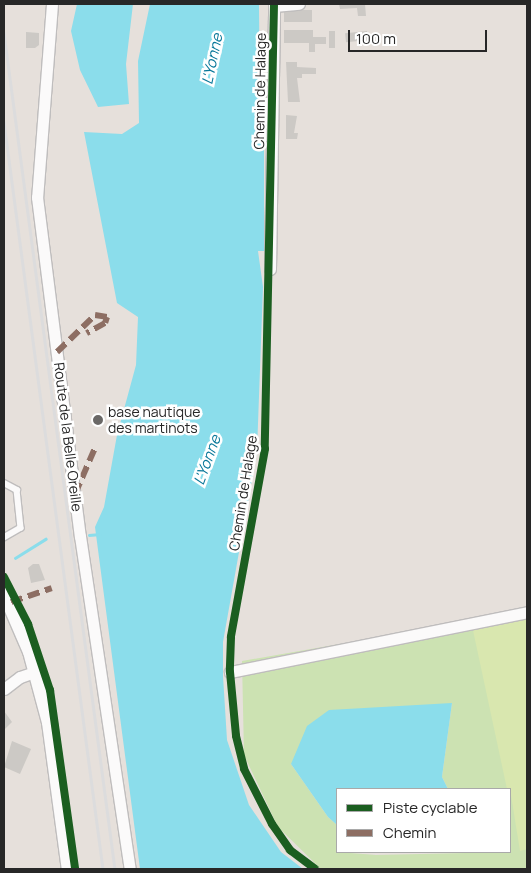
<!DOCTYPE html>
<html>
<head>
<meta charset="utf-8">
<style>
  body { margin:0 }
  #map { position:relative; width:531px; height:873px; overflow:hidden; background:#e6e0db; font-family:Manrope,sans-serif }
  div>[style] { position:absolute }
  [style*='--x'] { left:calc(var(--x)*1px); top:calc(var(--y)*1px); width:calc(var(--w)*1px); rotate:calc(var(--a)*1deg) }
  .green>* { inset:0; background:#cce2b2 }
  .pitch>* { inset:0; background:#d9e7af }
  .water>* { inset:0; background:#8bddeb }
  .stream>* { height:2.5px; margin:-1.25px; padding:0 1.25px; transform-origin:1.25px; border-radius:1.25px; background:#8bddeb }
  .building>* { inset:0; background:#ccc9c5; transform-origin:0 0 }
  .roads { filter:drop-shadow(1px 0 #bfbdbd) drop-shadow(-1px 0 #bfbdbd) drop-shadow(0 1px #bfbdbd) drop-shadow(0 -1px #bfbdbd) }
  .service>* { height:5.5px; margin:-2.75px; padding:0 2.75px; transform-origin:2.75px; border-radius:2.75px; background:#fbfafa }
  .minor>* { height:11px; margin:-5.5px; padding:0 5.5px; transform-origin:5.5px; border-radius:5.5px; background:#fbfafa }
  .secondary>* { height:15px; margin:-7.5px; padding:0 7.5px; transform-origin:7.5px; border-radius:7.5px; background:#fbfafa }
  .rail>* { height:2.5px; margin:-1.25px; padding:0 1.25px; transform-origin:1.25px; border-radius:1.25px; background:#dcdcdd }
  .quiet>* { height:6px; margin-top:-3px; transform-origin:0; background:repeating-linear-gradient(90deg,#8d6e63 0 12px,transparent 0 18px) }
  .cycleway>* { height:8px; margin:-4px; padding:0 4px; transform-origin:4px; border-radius:4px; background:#1b5e20 }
  .dots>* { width:14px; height:14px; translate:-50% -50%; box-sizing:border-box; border:2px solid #fff; border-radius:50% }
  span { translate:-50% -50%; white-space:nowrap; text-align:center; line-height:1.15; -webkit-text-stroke:5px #fff; paint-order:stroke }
  .street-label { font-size:14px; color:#272727 }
  .poi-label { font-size:14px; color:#272727 }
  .left { translate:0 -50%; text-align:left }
  .water-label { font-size:15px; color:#087799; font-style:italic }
  .frame { position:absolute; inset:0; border:5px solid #272727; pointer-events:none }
  .legend { position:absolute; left:336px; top:788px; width:175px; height:65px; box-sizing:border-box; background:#fff; border:1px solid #a9a9a9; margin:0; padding:6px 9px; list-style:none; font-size:15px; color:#272727 }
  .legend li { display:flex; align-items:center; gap:10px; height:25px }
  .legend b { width:25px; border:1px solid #a9a9a9 }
  .scale { position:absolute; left:348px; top:30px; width:139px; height:22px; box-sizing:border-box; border:2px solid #272727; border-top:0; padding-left:6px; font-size:15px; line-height:18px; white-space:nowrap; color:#272727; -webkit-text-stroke:4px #fff; paint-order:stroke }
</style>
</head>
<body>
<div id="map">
  <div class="green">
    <div style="clip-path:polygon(evenodd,527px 611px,527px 869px,321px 869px,278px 827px,244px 755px,242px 661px,527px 611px,452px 703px,442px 777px,448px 789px,510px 789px,510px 852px,376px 855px,337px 852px,337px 825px,328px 817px,291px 764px,452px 703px)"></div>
  </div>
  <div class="pitch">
    <div style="clip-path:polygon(527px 611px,527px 849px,520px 851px,510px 789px,507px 789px,471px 621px)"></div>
  </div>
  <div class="water">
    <div style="clip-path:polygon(77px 4px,133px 4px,126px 64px,129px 104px,98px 107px,80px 70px,71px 31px)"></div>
    <div style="clip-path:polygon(150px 4px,259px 4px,260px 127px,264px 127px,264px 251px,258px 251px,263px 287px,257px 451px,223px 642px,223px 676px,227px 740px,249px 805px,281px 852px,303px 869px,140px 869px,95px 527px,104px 507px,117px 435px,136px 365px,138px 317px,117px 303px,84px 132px,122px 134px,139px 123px,138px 61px)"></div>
    <div style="clip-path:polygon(452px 703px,442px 777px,448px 789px,337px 789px,337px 825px,328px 817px,291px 764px,307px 726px,329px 710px)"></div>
  </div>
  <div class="stream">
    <div style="--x:89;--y:535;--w:11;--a:-5"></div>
    <div style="--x:15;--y:558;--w:36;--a:-32"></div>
  </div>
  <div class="building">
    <div style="clip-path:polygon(339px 4px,365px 4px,366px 16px,358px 16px,357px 8px,340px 9px)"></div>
    <div style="left:284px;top:10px;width:28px;height:12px"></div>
    <div style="clip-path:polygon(284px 30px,313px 30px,313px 37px,326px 37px,326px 44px,315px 44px,315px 52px,309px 52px,309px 43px,284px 43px)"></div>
    <div style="left:329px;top:31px;width:6px;height:17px"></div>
    <div style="left:367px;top:31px;width:9px;height:22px;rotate:84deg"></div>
    <div style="clip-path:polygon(26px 32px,39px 33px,39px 45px,35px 48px,26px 48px)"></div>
    <div style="clip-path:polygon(286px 62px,297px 62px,297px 67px,316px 68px,316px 74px,302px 74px,302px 78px,297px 78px,300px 102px,288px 102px)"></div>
    <div style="clip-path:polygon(286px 115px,297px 116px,294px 133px,298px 133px,297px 139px,286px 139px)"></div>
    <div style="clip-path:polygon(33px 564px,39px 564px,45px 580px,31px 583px,28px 568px)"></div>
    <div style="clip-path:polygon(4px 711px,12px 722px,4px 730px)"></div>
    <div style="clip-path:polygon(12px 741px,31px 749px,20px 774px,4px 767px)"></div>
  </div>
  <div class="roads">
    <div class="service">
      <div style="--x:4;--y:483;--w:15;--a:28"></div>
      <div style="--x:17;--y:490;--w:38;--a:84"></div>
      <div style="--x:21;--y:528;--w:20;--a:150"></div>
    </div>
    <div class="minor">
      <div style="--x:52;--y:4;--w:194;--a:94.4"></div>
      <div style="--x:37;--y:197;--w:342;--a:82.8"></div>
      <div style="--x:80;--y:536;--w:337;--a:81.5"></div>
      <div style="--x:274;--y:6;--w:25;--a:-5"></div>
      <div style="--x:270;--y:269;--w:265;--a:-89.1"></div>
      <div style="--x:230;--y:672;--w:303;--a:-11.4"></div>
      <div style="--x:4;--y:689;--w:20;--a:-37"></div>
      <div style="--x:20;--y:677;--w:18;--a:-19"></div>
    </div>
    <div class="secondary">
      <div style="--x:4;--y:591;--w:65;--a:66.6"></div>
      <div style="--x:30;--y:651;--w:73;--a:75"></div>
      <div style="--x:49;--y:722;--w:148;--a:82.3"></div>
    </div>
  </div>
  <div class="rail">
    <div style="--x:4;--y:33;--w:843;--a:82.44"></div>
    <div style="--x:4;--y:122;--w:754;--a:82.45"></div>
  </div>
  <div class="quiet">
    <div style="--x:57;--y:352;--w:53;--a:-44.2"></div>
    <div style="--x:95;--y:315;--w:12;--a:9"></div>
    <div style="--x:107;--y:317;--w:6;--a:108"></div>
    <div style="--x:105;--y:323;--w:21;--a:151"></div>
    <div style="--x:75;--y:494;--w:50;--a:-66.5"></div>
    <div style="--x:11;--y:602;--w:43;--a:-18.9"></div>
  </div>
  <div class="cycleway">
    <div style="--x:274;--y:4;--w:445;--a:91.2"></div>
    <div style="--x:265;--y:449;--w:191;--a:100.3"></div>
    <div style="--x:231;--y:637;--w:35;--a:92"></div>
    <div style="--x:230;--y:672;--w:64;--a:84.6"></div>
    <div style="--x:236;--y:736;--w:34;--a:76"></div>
    <div style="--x:244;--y:769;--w:62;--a:63"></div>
    <div style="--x:272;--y:824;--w:32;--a:55"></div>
    <div style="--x:290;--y:850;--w:31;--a:37"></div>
    <div style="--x:4;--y:577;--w:53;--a:62.9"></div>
    <div style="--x:28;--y:624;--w:70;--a:71.6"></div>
    <div style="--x:50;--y:690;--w:181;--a:82"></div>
  </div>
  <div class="dots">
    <div style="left:98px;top:420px;background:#6a6866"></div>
  </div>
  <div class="street-label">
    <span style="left:260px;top:91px;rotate:-89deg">Chemin de Halage</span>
    <span style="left:68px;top:437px;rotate:83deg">Route de la Belle Oreille</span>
    <span style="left:243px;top:493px;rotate:-81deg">Chemin de Halage</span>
  </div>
  <div class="poi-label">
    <span class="left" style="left:108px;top:420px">base nautique<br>des martinots</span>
  </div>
  <div class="water-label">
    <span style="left:212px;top:59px;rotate:-78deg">L'Yonne</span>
    <span style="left:207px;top:460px;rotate:-70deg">L'Yonne</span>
  </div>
  <div class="frame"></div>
  <ul class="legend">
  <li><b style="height:6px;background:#1b5e20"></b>Piste cyclable</li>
  <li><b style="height:6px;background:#8d6e63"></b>Chemin</li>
  </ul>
  <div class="scale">100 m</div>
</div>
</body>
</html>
